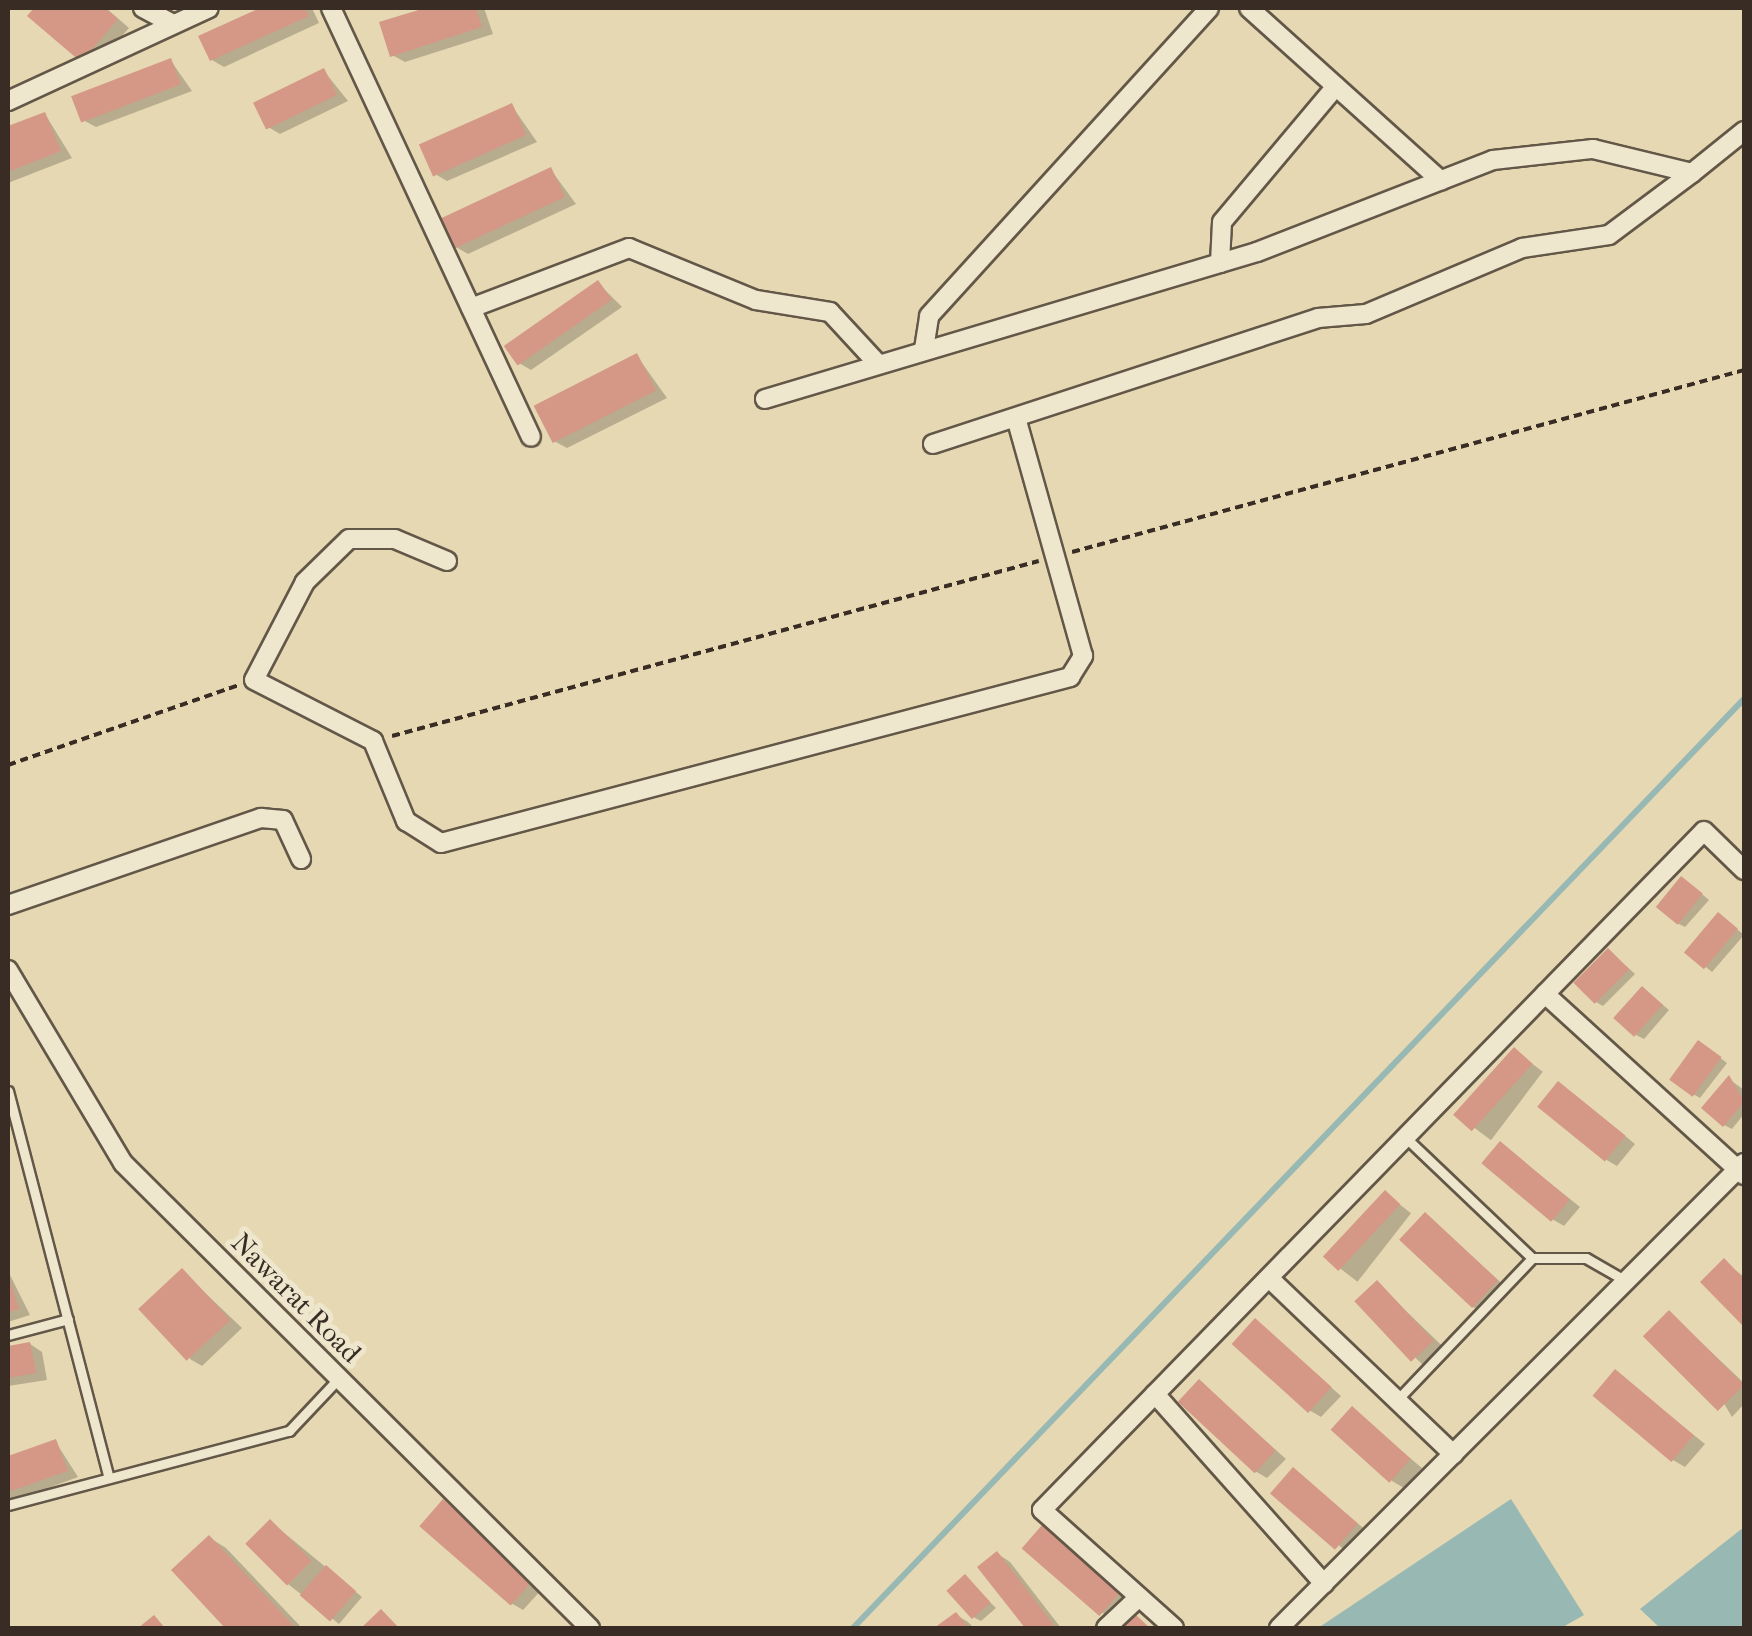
<!DOCTYPE html>
<html>
<head>
<meta charset="utf-8">
<style>
  body { margin:0 }
  #map { position:relative; width:1752px; height:1636px; overflow:hidden; background:#e5d8b2; font-family:"IM FELL French Canon",serif }
  div>[style] { position:absolute }
  [style*='--x'] { left:calc(var(--x)*1px); top:calc(var(--y)*1px); width:calc(var(--w)*1px); rotate:calc(var(--a)*1deg) }
  .water>* { inset:0; background:#98b8b4 }
  .shadow>* { inset:0; background:#0003; transform-origin:0 0 }
  .stream>* { height:6px; margin:-3px; padding:0 3px; transform-origin:3px; border-radius:3px; background:#98b8b4 }
  .building>* { inset:0; background:#d59886; transform-origin:0 0 }
  .path>* { height:4px; margin-top:-2px; transform-origin:0; background:repeating-linear-gradient(90deg,#382c25 0 8px,transparent 0 13px) }
  .roads { filter:drop-shadow(2px 0 #635748) drop-shadow(-2px 0 #635748) drop-shadow(0 2px #635748) drop-shadow(0 -2px #635748) }
  .service>* { height:9px; margin:-4.5px; padding:0 4.5px; transform-origin:4.5px; border-radius:4.5px; background:#eee6cd }
  .minor>* { height:18px; margin:-9px; padding:0 9px; transform-origin:9px; border-radius:9px; background:#eee6cd }
  span { translate:-50% -50%; white-space:nowrap; text-align:center; line-height:1.15; -webkit-text-stroke:10px #eee6cd; paint-order:stroke }
  .street-label { font-size:28px; color:#382c25 }
  .frame { position:absolute; inset:0; border:10px solid #382c25; pointer-events:none }
</style>
</head>
<body>
<div id="map">
  <div class="water">
    <div style="clip-path:polygon(1511px 1499px,1584px 1615px,1561px 1628px,1318px 1628px)"></div>
    <div style="clip-path:polygon(1744px 1527px,1744px 1628px,1660px 1628px,1640px 1609px)"></div>
  </div>
  <div class="shadow">
    <div style="clip-path:polygon(38px 8px,106px 8px,129px 28px,95px 67px,31px 15px)"></div>
    <div style="clip-path:polygon(266px 8px,312px 8px,319px 23px,224px 67px,212px 60px,202px 37px)"></div>
    <div style="clip-path:polygon(433px 8px,484px 8px,493px 34px,405px 62px,392px 55px,382px 24px)"></div>
    <div style="clip-path:polygon(171px 61px,192px 91px,96px 127px,83px 120px)"></div>
    <div style="clip-path:polygon(324px 71px,348px 101px,280px 134px,268px 127px)"></div>
    <div style="clip-path:polygon(512px 106px,537px 142px,447px 181px,435px 174px)"></div>
    <div style="clip-path:polygon(45px 114px,72px 158px,8px 183px,8px 129px)"></div>
    <div style="clip-path:polygon(551px 170px,576px 204px,468px 254px,456px 247px)"></div>
    <div style="clip-path:polygon(598px 283px,622px 307px,531px 370px,519px 363px)"></div>
    <div style="clip-path:polygon(637px 356px,667px 398px,567px 448px,554px 441px)"></div>
    <div style="clip-path:polygon(1689px 883px,1709px 900px,1685px 927px,1677px 923px)"></div>
    <div style="clip-path:polygon(1726px 920px,1744px 935px,1712px 972px,1687px 952px)"></div>
    <div style="clip-path:polygon(1615px 956px,1635px 974px,1603px 1006px,1596px 1002px)"></div>
    <div style="clip-path:polygon(1650px 994px,1669px 1010px,1644px 1039px,1636px 1035px)"></div>
    <div style="clip-path:polygon(1706px 1047px,1727px 1063px,1700px 1098px,1693px 1094px)"></div>
    <div style="left:1514px;top:1050px;width:36px;height:86px;rotate:37deg"></div>
    <div style="clip-path:polygon(1729px 1079px,1744px 1090px,1744px 1114px,1732px 1129px,1724px 1125px)"></div>
    <div style="clip-path:polygon(1570px 1091px,1635px 1144px,1617px 1166px,1605px 1159px)"></div>
    <div style="clip-path:polygon(1501px 1144px,1580px 1207px,1564px 1226px,1552px 1219px)"></div>
    <div style="left:1385px;top:1193px;width:33px;height:87px;rotate:38deg"></div>
    <div style="clip-path:polygon(1426px 1215px,1509px 1290px,1486px 1314px,1473px 1307px)"></div>
    <div style="clip-path:polygon(1724px 1261px,1744px 1277px,1744px 1324px,1703px 1282px)"></div>
    <div style="clip-path:polygon(8px 1271px,30px 1315px,8px 1322px)"></div>
    <div style="clip-path:polygon(182px 1271px,242px 1328px,202px 1366px,190px 1359px)"></div>
    <div style="left:1378px;top:1284px;width:93px;height:27px;rotate:44deg"></div>
    <div style="clip-path:polygon(1670px 1313px,1744px 1383px,1744px 1404px,1732px 1417px)"></div>
    <div style="clip-path:polygon(1255px 1321px,1341px 1396px,1321px 1417px,1309px 1410px)"></div>
    <div style="clip-path:polygon(30px 1344px,42px 1352px,47px 1380px,8px 1386px,8px 1348px)"></div>
    <div style="clip-path:polygon(1615px 1372px,1705px 1444px,1685px 1467px,1673px 1460px)"></div>
    <div style="clip-path:polygon(1200px 1382px,1286px 1459px,1267px 1478px,1255px 1471px)"></div>
    <div style="clip-path:polygon(1352px 1410px,1422px 1468px,1404px 1488px,1392px 1481px)"></div>
    <div style="clip-path:polygon(55px 1441px,78px 1477px,8px 1503px,8px 1459px)"></div>
    <div style="left:1293px;top:1471px;width:97px;height:29px;rotate:39deg"></div>
    <div style="clip-path:polygon(444px 1502px,544px 1587px,523px 1610px,511px 1603px)"></div>
    <div style="clip-path:polygon(271px 1522px,362px 1597px,339px 1624px,288px 1584px)"></div>
    <div style="left:1042px;top:1528px;width:114px;height:26px;rotate:40deg"></div>
    <div style="clip-path:polygon(210px 1538px,226px 1548px,302px 1628px,228px 1628px,174px 1570px)"></div>
    <div style="clip-path:polygon(998px 1554px,1010px 1562px,1061px 1628px,1028px 1628px,981px 1567px)"></div>
    <div style="clip-path:polygon(965px 1578px,996px 1608px,981px 1621px,973px 1617px)"></div>
    <div style="clip-path:polygon(956px 1615px,968px 1622px,974px 1628px,941px 1628px)"></div>
  </div>
  <div class="stream">
    <div style="--x:853;--y:1628;--w:1287;--a:-46.2"></div>
  </div>
  <div class="building">
    <div style="clip-path:polygon(34px 8px,105px 8px,118px 19px,81px 62px,27px 16px)"></div>
    <div style="clip-path:polygon(260px 8px,305px 8px,309px 16px,210px 61px,198px 36px)"></div>
    <div style="clip-path:polygon(425px 8px,476px 8px,482px 27px,390px 57px,379px 22px)"></div>
    <div style="left:171px;top:58px;width:28px;height:107px;rotate:69deg"></div>
    <div style="left:324px;top:68px;width:30px;height:79px;rotate:64deg"></div>
    <div style="left:512px;top:103px;width:35px;height:102px;rotate:66deg"></div>
    <div style="clip-path:polygon(45px 112px,61px 151px,8px 172px,8px 126px)"></div>
    <div style="left:551px;top:167px;width:33px;height:123px;rotate:65deg"></div>
    <div style="left:598px;top:280px;width:24px;height:115px;rotate:55deg"></div>
    <div style="left:637px;top:353px;width:42px;height:116px;rotate:63deg"></div>
    <div style="left:1681px;top:876px;width:28px;height:40px;rotate:39deg"></div>
    <div style="left:1718px;top:912px;width:26px;height:53px;rotate:40deg"></div>
    <div style="left:1608px;top:948px;width:30px;height:49px;rotate:45deg"></div>
    <div style="left:1642px;top:986px;width:28px;height:43px;rotate:42deg"></div>
    <div style="left:1698px;top:1040px;width:29px;height:49px;rotate:36deg"></div>
    <div style="left:1514px;top:1047px;width:25px;height:91px;rotate:42deg"></div>
    <div style="clip-path:polygon(1729px 1075px,1744px 1102px,1723px 1127px,1701px 1108px)"></div>
    <div style="left:1558px;top:1081px;width:87px;height:33px;rotate:39deg"></div>
    <div style="left:1500px;top:1141px;width:91px;height:29px;rotate:40deg"></div>
    <div style="left:1385px;top:1190px;width:21px;height:91px;rotate:43deg"></div>
    <div style="left:1425px;top:1212px;width:100px;height:38px;rotate:43deg"></div>
    <div style="clip-path:polygon(1724px 1258px,1744px 1279px,1744px 1327px,1700px 1282px)"></div>
    <div style="left:182px;top:1268px;width:71px;height:60px;rotate:47deg"></div>
    <div style="clip-path:polygon(8px 1274px,19px 1309px,8px 1312px)"></div>
    <div style="left:1377px;top:1280px;width:83px;height:31px;rotate:47deg"></div>
    <div style="left:1669px;top:1310px;width:106px;height:37px;rotate:45deg"></div>
    <div style="left:1255px;top:1318px;width:103px;height:35px;rotate:42deg"></div>
    <div style="clip-path:polygon(30px 1342px,36px 1373px,8px 1378px,8px 1346px)"></div>
    <div style="left:1615px;top:1369px;width:103px;height:35px;rotate:40deg"></div>
    <div style="left:1199px;top:1379px;width:105px;height:31px;rotate:43deg"></div>
    <div style="left:1352px;top:1406px;width:79px;height:32px;rotate:42deg"></div>
    <div style="clip-path:polygon(56px 1439px,68px 1471px,8px 1492px,8px 1456px)"></div>
    <div style="left:1293px;top:1467px;width:86px;height:35px;rotate:41deg"></div>
    <div style="left:443px;top:1499px;width:121px;height:36px;rotate:41deg"></div>
    <div style="left:270px;top:1519px;width:59px;height:35px;rotate:45deg"></div>
    <div style="left:1042px;top:1525px;width:103px;height:31px;rotate:41deg"></div>
    <div style="clip-path:polygon(209px 1535px,293px 1625px,289px 1628px,225px 1628px,171px 1570px)"></div>
    <div style="clip-path:polygon(997px 1551px,1056px 1628px,1025px 1628px,977px 1567px)"></div>
    <div style="left:326px;top:1565px;width:40px;height:40px;rotate:41deg"></div>
    <div style="left:965px;top:1574px;width:38px;height:25px;rotate:48deg"></div>
    <div style="clip-path:polygon(381px 1609px,399px 1628px,361px 1628px)"></div>
    <div style="clip-path:polygon(956px 1612px,969px 1628px,934px 1628px)"></div>
    <div style="clip-path:polygon(154px 1615px,165px 1628px,138px 1628px)"></div>
    <div style="clip-path:polygon(1136px 1615px,1150px 1628px,1123px 1628px)"></div>
  </div>
  <div class="path">
    <div style="--x:1072;--y:552;--w:696;--a:-15.15"></div>
    <div style="--x:392;--y:736;--w:670;--a:-15.14"></div>
    <div style="--x:8;--y:765;--w:244;--a:-19.1"></div>
  </div>
  <div class="roads">
    <div class="service">
      <div style="--x:8;--y:1091;--w:400;--a:75.4"></div>
      <div style="--x:1405;--y:1137;--w:175;--a:43.6"></div>
      <div style="--x:8;--y:1335;--w:62;--a:-14.9"></div>
      <div style="--x:1397;--y:1400;--w:196;--a:-46.4"></div>
      <div style="--x:1532;--y:1258;--w:54;--a:0"></div>
      <div style="--x:1586;--y:1258;--w:46;--a:29.9"></div>
      <div style="--x:8;--y:1505;--w:291;--a:-14.8"></div>
      <div style="--x:289;--y:1431;--w:71;--a:-46.7"></div>
    </div>
    <div class="minor">
      <div style="--x:143;--y:8;--w:34;--a:28"></div>
      <div style="--x:331;--y:8;--w:473;--a:65"></div>
      <div style="--x:1249;--y:8;--w:258;--a:42"></div>
      <div style="--x:8;--y:101;--w:221;--a:-24.8"></div>
      <div style="--x:1220;--y:263;--w:41;--a:-87.2"></div>
      <div style="--x:1222;--y:222;--w:177;--a:-50"></div>
      <div style="--x:471;--y:308;--w:169;--a:-20.8"></div>
      <div style="--x:629;--y:248;--w:137;--a:22.3"></div>
      <div style="--x:756;--y:300;--w:75;--a:9.2"></div>
      <div style="--x:830;--y:312;--w:69;--a:47.3"></div>
      <div style="--x:924;--y:349;--w:33;--a:-81"></div>
      <div style="--x:929;--y:316;--w:416;--a:-47.7"></div>
      <div style="--x:765;--y:399;--w:513;--a:-16.64"></div>
      <div style="--x:1257;--y:252;--w:253;--a:-21.3"></div>
      <div style="--x:1493;--y:160;--w:101;--a:-6.3"></div>
      <div style="--x:1593;--y:149;--w:102;--a:13.6"></div>
      <div style="--x:1692;--y:173;--w:67;--a:-38.9"></div>
      <div style="--x:933;--y:444;--w:405;--a:-18.1"></div>
      <div style="--x:1318;--y:318;--w:48;--a:-4.8"></div>
      <div style="--x:1366;--y:314;--w:169;--a:-22.9"></div>
      <div style="--x:1522;--y:248;--w:88;--a:-8.5"></div>
      <div style="--x:1609;--y:235;--w:104;--a:-36.8"></div>
      <div style="--x:447;--y:561;--w:56;--a:-157.1"></div>
      <div style="--x:395;--y:539;--w:46;--a:180"></div>
      <div style="--x:349;--y:539;--w:62;--a:135.7"></div>
      <div style="--x:305;--y:582;--w:110;--a:117.5"></div>
      <div style="--x:254;--y:680;--w:134;--a:27.1"></div>
      <div style="--x:373;--y:741;--w:87;--a:67.6"></div>
      <div style="--x:406;--y:821;--w:41;--a:32.2"></div>
      <div style="--x:441;--y:843;--w:651;--a:-14.78"></div>
      <div style="--x:1070;--y:677;--w:25;--a:-58"></div>
      <div style="--x:1083;--y:656;--w:247;--a:-105.7"></div>
      <div style="--x:8;--y:905;--w:268;--a:-19"></div>
      <div style="--x:261;--y:818;--w:22;--a:5"></div>
      <div style="--x:283;--y:820;--w:43;--a:65.2"></div>
      <div style="--x:8;--y:970;--w:225;--a:59.2"></div>
      <div style="--x:123;--y:1163;--w:659;--a:44.88"></div>
      <div style="--x:1545;--y:994;--w:269;--a:42.3"></div>
      <div style="--x:1269;--y:1278;--w:255;--a:43.7"></div>
      <div style="--x:1155;--y:1394;--w:254;--a:48.3"></div>
      <div style="--x:1106;--y:1628;--w:45;--a:-43.2"></div>
      <div style="--x:1174;--y:1628;--w:177;--a:-138.2"></div>
      <div style="--x:1042;--y:1510;--w:948;--a:-45.73"></div>
      <div style="--x:1704;--y:831;--w:56;--a:44.3"></div>
      <div style="--x:1279;--y:1628;--w:658;--a:-45"></div>
    </div>
  </div>
  <div class="street-label">
    <span style="left:296px;top:1298px;rotate:45deg">Nawarat Road</span>
  </div>
  <div class="frame"></div>
</div>
</body>
</html>
